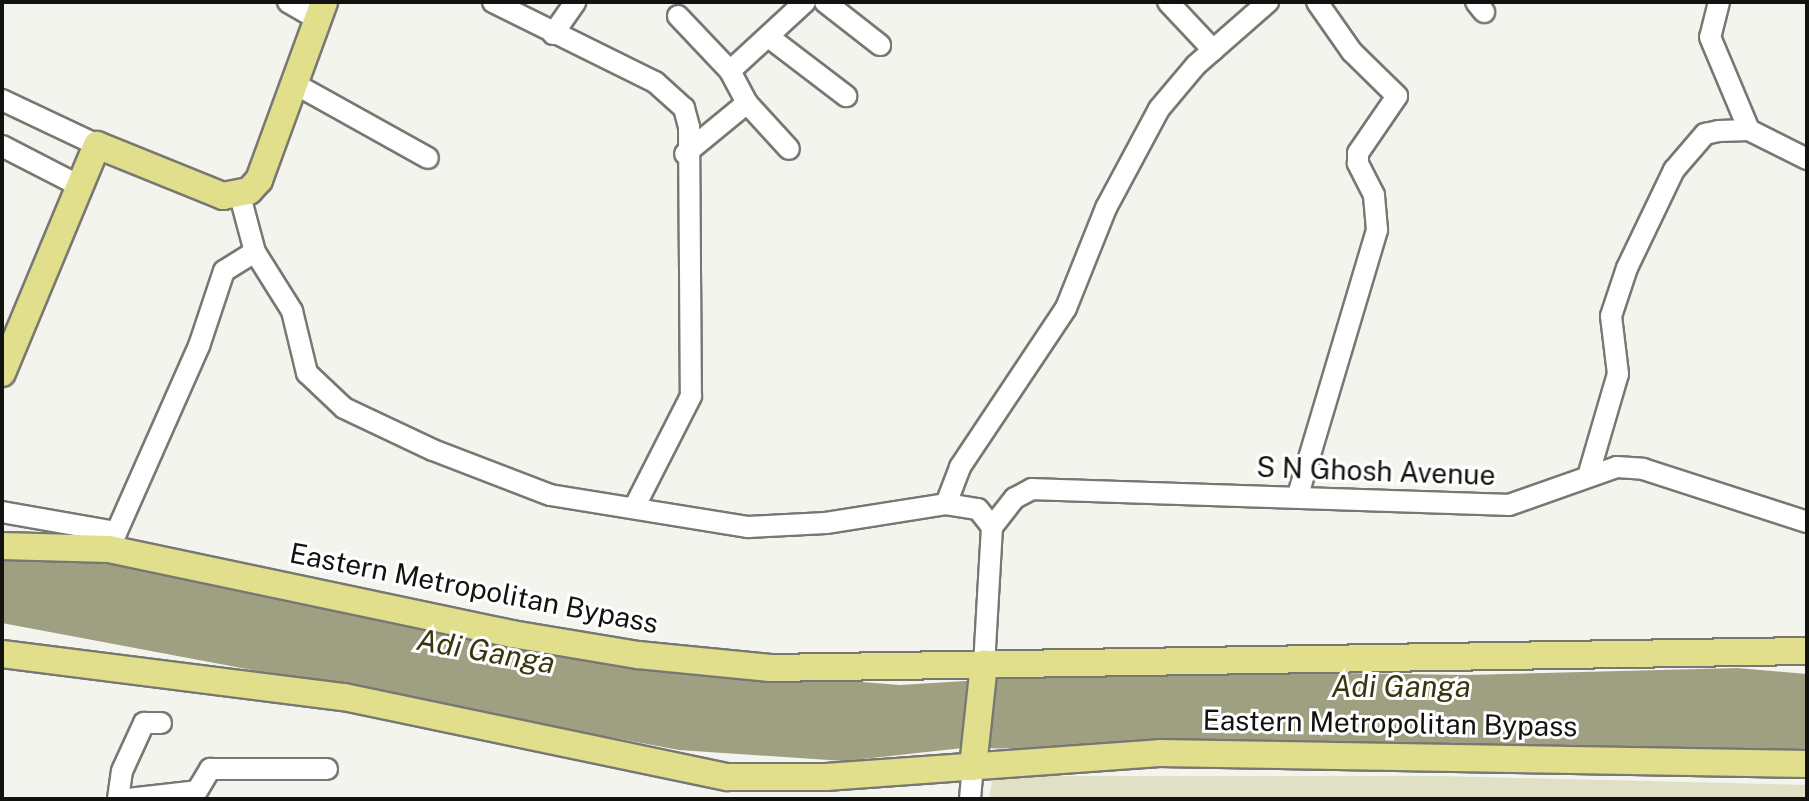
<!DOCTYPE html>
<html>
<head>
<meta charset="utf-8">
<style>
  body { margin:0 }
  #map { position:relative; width:1809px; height:801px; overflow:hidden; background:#f4f4ee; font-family:"Public Sans",sans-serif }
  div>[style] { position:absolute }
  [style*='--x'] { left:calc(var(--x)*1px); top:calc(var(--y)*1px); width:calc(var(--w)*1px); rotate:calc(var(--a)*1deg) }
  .green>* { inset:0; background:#e0e0c5 }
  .water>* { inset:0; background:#9f9f81 }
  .roads { filter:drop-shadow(2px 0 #787873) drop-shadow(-2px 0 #787873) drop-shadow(0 2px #787873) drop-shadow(0 -2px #787873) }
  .minor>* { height:20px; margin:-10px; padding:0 10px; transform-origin:10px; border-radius:10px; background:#fff }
  .major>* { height:26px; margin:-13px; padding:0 13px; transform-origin:13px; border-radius:13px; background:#e2df8c }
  span { translate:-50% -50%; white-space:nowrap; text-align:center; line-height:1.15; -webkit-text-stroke:6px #fff; paint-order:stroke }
  .street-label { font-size:28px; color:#121210 }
  .water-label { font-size:30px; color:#37360e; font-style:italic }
  .frame { position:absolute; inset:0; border:4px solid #121210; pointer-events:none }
</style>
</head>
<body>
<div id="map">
  <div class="green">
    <div style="clip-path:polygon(993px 776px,1438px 776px,1807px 785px,1807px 799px,989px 799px)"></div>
  </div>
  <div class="water">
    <div style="clip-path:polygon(2px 557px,79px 558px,309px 599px,608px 662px,900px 685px,1147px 670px,1466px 675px,1738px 668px,1807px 674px,1807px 756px,963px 748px,844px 761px,679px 750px,2px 623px)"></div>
  </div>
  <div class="roads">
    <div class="minor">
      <div style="--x:288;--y:2;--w:36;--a:30"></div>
      <div style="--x:493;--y:2;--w:181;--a:26.3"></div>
      <div style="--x:655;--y:82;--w:39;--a:42"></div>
      <div style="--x:684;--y:108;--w:20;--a:75"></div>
      <div style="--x:689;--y:127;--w:269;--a:89.6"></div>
      <div style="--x:691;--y:396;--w:123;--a:117"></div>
      <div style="--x:825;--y:2;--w:70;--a:38"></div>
      <div style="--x:1168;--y:2;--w:66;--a:46.8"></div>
      <div style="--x:1476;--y:2;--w:13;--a:51"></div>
      <div style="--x:1719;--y:2;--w:36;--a:104"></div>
      <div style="--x:1710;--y:37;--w:101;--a:67.2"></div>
      <div style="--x:678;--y:16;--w:76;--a:46.6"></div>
      <div style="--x:730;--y:71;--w:36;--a:62"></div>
      <div style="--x:747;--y:103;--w:80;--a:140.6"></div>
      <div style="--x:553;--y:34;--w:39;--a:-55"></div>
      <div style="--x:770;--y:38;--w:96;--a:37.3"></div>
      <div style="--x:730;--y:71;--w:102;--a:-42.6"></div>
      <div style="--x:295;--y:84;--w:152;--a:29.1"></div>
      <div style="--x:2;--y:100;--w:105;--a:25.3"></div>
      <div style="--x:747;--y:103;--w:62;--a:47.6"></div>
      <div style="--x:2;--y:146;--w:85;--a:27.2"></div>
      <div style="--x:240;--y:196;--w:58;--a:75"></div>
      <div style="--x:255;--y:252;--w:70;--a:57.9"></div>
      <div style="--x:292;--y:311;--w:64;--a:76.4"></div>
      <div style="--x:307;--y:373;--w:51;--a:43.4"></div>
      <div style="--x:344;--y:408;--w:98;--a:25.3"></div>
      <div style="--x:433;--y:450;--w:125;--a:21"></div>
      <div style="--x:550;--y:495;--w:201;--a:9.2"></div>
      <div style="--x:748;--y:527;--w:78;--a:-2.9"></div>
      <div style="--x:826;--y:523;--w:121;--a:-9"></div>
      <div style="--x:946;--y:504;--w:32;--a:9"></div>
      <div style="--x:978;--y:509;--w:23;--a:52"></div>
      <div style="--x:992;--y:527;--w:137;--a:93.3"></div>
      <div style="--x:1589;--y:473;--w:103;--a:-73.7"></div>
      <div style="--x:1618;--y:374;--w:58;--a:-96.9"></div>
      <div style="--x:1611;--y:316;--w:51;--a:-71.6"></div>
      <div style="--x:1627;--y:268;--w:109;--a:-64.4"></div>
      <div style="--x:1674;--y:170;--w:48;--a:-49.3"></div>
      <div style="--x:1705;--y:134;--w:14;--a:-12"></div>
      <div style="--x:1719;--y:131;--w:30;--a:-2"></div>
      <div style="--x:1749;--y:130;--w:65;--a:26.6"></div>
      <div style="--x:1298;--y:495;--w:277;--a:-73.4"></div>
      <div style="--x:1377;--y:230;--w:35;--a:-95"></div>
      <div style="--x:1374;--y:195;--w:36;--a:-117"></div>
      <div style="--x:1358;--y:163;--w:10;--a:-90"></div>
      <div style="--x:1358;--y:153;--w:69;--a:-55.6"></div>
      <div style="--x:1397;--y:96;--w:63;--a:-135.6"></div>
      <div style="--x:1352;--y:52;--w:61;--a:-125"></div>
      <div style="--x:946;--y:504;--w:40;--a:-69"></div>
      <div style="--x:960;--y:467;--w:191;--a:-56.3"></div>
      <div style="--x:1066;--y:308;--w:108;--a:-68.2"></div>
      <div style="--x:1106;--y:208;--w:112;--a:-61.8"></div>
      <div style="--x:1159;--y:109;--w:57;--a:-49.9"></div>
      <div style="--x:1196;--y:65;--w:96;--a:-41.2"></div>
      <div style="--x:2;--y:512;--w:116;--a:10"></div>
      <div style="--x:992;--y:527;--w:37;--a:-52"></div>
      <div style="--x:1015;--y:498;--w:19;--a:-28"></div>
      <div style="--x:1032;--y:489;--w:477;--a:1.9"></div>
      <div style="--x:1509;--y:505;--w:114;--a:-19.4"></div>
      <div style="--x:1617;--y:467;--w:26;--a:4"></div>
      <div style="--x:1643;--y:469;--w:172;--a:17.9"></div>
      <div style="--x:109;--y:549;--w:222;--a:-66.1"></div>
      <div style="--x:199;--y:346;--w:79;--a:-71.6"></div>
      <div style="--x:224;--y:271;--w:36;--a:-32"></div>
      <div style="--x:118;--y:799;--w:28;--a:-82"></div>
      <div style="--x:122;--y:771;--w:53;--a:-65.4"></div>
      <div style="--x:144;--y:723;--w:17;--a:0"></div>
      <div style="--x:128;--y:799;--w:69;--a:-6.6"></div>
      <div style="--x:197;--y:791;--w:26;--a:-59"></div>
      <div style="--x:210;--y:769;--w:117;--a:0"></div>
      <div style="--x:970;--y:799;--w:32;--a:-85"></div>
    </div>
    <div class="major">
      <div style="--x:2;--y:373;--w:247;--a:-67.4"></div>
      <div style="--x:97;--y:145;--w:136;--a:22"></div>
      <div style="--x:223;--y:196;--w:26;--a:-11"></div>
      <div style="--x:249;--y:191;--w:15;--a:-48"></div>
      <div style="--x:259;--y:180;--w:189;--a:-69.9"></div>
      <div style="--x:2;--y:546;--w:107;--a:1.6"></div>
      <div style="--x:109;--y:549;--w:412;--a:11.9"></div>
      <div style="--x:512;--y:634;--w:128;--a:9.5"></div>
      <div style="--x:638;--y:655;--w:133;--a:5.6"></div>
      <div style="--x:770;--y:668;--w:1037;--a:-0.94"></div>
      <div style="--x:2;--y:654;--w:345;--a:7.2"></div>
      <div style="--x:344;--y:697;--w:392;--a:11.8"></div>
      <div style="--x:728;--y:777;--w:98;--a:0"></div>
      <div style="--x:826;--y:777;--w:334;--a:-4.1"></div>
      <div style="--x:1159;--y:753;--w:648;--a:0.97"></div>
      <div style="--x:973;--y:767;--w:104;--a:-83.9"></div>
    </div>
  </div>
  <div class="street-label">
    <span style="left:1376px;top:471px;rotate:2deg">S N Ghosh Avenue</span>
    <span style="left:474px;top:588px;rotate:11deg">Eastern Metropolitan Bypass</span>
    <span style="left:1390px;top:723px;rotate:1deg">Eastern Metropolitan Bypass</span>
  </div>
  <div class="water-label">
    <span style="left:486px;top:651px;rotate:10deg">Adi Ganga</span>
    <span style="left:1401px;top:686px">Adi Ganga</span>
  </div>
  <div class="frame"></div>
</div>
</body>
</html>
